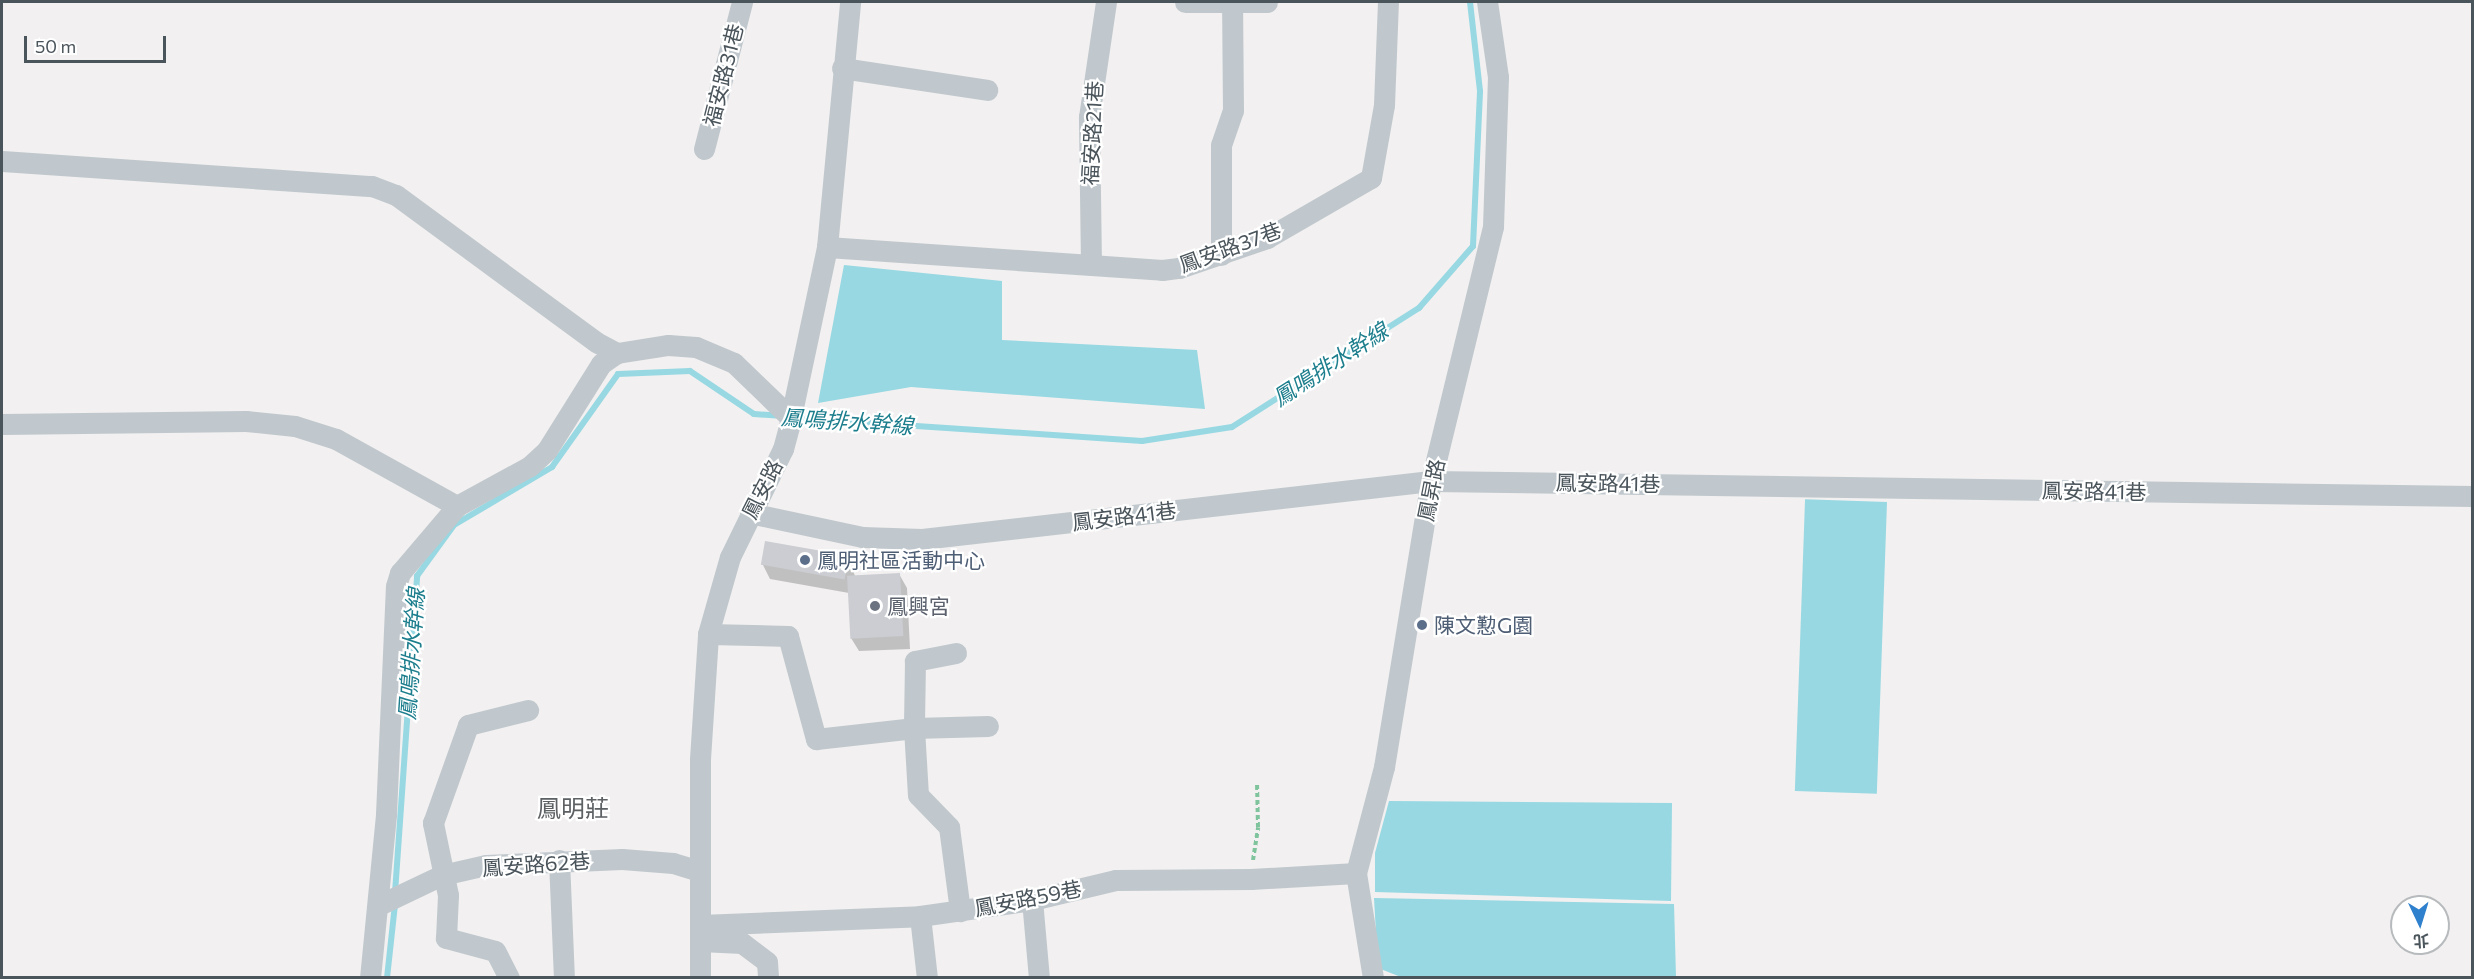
<!DOCTYPE html>
<html>
<head>
<meta charset="utf-8">
<style>
  body { margin:0 }
  #map { position:relative; width:2474px; height:979px; overflow:hidden; background:#f2f0f0; font-family:Commissioner,"Noto Sans TC",sans-serif }
  div>[style] { position:absolute }
  [style*='--x'] { left:calc(var(--x)*1px); top:calc(var(--y)*1px); width:calc(var(--w)*1px); rotate:calc(var(--a)*1deg) }
  .water>* { inset:0; background:#97d8e2; transform-origin:0 0 }
  .shadow>* { inset:0; background:#0003 }
  .stream>* { height:6px; margin:-3px; padding:0 3px; transform-origin:3px; border-radius:3px; background:#97d8e2 }
  .building>* { inset:0; background:#cbcdd2; transform-origin:0 0 }
  .path>* { height:4px; margin-top:-2px; transform-origin:0; background:repeating-linear-gradient(90deg,#80c49d 0 4.5px,transparent 0 7.5px) }
  .minor>* { height:21px; margin:-10.5px; padding:0 10.5px; transform-origin:10.5px; border-radius:10.5px; background:#c0c8cd }
  .dots>* { width:16px; height:16px; translate:-50% -50%; box-sizing:border-box; border:3px solid #fff; border-radius:50% }
  span { translate:-50% -50%; white-space:nowrap; text-align:center; line-height:1.15; -webkit-text-stroke:4.5px #fff; paint-order:stroke }
  .street-label { font-size:21px; color:#4a545b }
  .service-label { font-size:21px; color:#4e5e75 }
  .left { translate:0 -50%; text-align:left }
  .worship-label { font-size:21px; color:#5b616d }
  .water-label { font-size:22px; color:#1d7e8d; font-style:italic }
  .quarter-label { font-size:24px; color:#5d6164 }
  .frame { position:absolute; inset:0; border:3px solid #4a545b; pointer-events:none }
  .north { position:absolute; left:2390px; top:895px; width:60px; height:60px; box-sizing:border-box; background:#fff; border:2px solid #b7bbbd; border-radius:50%; rotate:176deg; font-size:16px; font-weight:700; line-height:24px; text-align:center; color:#4a545b }
  .north::after { content:''; display:block; margin:auto; width:21px; height:27px; background:#2f80cd; clip-path:polygon(50% 0,100% 100%,50% 72%,0 100%) }
  .scale { position:absolute; left:24px; top:36px; width:142px; height:27px; box-sizing:border-box; border:3px solid #4a545b; border-top:0; padding-left:8px; font-size:18px; line-height:21px; white-space:nowrap; color:#4a545b; -webkit-text-stroke:4px #fff; paint-order:stroke }
</style>
</head>
<body>
<div id="map">
  <div class="water">
    <div style="clip-path:polygon(844px 265px,1002px 281px,1002px 340px,1197px 350px,1205px 409px,911px 387px,818px 403px)"></div>
    <div style="left:1887px;top:502px;width:292px;height:82px;rotate:92deg"></div>
    <div style="clip-path:polygon(1389px 801px,1672px 803px,1671px 901px,1375px 892px,1375px 853px)"></div>
    <div style="clip-path:polygon(1374px 898px,1674px 904px,1676px 977px,1401px 977px,1378px 968px)"></div>
  </div>
  <div class="shadow">
    <div style="clip-path:polygon(848px 557px,855px 576px,899px 574px,907px 588px,910px 649px,859px 651px,851px 638px,849px 593px,770px 579px,763px 565px)"></div>
  </div>
  <div class="stream">
    <div style="--x:796;--y:418;--w:347;--a:3.8"></div>
    <div style="--x:1142;--y:441;--w:91;--a:-8.8"></div>
    <div style="--x:1232;--y:427;--w:222;--a:-32.5"></div>
    <div style="--x:1419;--y:308;--w:82;--a:-48.9"></div>
    <div style="--x:1473;--y:246;--w:155;--a:-87.4"></div>
    <div style="--x:1480;--y:91;--w:90;--a:-96.4"></div>
    <div style="--x:395;--y:893;--w:318;--a:-86"></div>
    <div style="--x:417;--y:576;--w:63;--a:-54"></div>
    <div style="--x:454;--y:525;--w:114;--a:-30.6"></div>
    <div style="--x:552;--y:467;--w:114;--a:-54.6"></div>
    <div style="--x:618;--y:374;--w:72;--a:-2.4"></div>
    <div style="--x:690;--y:371;--w:77;--a:33.9"></div>
    <div style="--x:754;--y:414;--w:26;--a:4"></div>
    <div style="--x:387;--y:978;--w:74;--a:-83.8"></div>
  </div>
  <div class="building">
    <div style="left:765px;top:541px;width:85px;height:24px;rotate:10deg"></div>
    <div style="left:900px;top:573px;width:63px;height:53px;rotate:87deg"></div>
  </div>
  <div class="path">
    <div style="--x:1253;--y:860;--w:33;--a:-81"></div>
    <div style="--x:1258;--y:827;--w:43;--a:-91.3"></div>
  </div>
  <div class="minor">
    <div style="--x:1185;--y:2;--w:82;--a:0"></div>
    <div style="--x:842;--y:68;--w:147;--a:8.6"></div>
    <div style="--x:704;--y:149;--w:152;--a:-75.5"></div>
    <div style="--x:2;--y:161;--w:371;--a:3.9"></div>
    <div style="--x:372;--y:186;--w:26;--a:21"></div>
    <div style="--x:396;--y:195;--w:248;--a:36.3"></div>
    <div style="--x:596;--y:342;--w:24;--a:28"></div>
    <div style="--x:827;--y:247;--w:336;--a:3.9"></div>
    <div style="--x:1162;--y:270;--w:17;--a:-7"></div>
    <div style="--x:1179;--y:268;--w:93;--a:-18.8"></div>
    <div style="--x:1267;--y:238;--w:120;--a:-30"></div>
    <div style="--x:1371;--y:178;--w:74;--a:-79.9"></div>
    <div style="--x:1384;--y:105;--w:103;--a:-87.8"></div>
    <div style="--x:1221;--y:255;--w:110;--a:-90"></div>
    <div style="--x:1221;--y:145;--w:36;--a:-71"></div>
    <div style="--x:1233;--y:111;--w:107;--a:-90.5"></div>
    <div style="--x:1091;--y:265;--w:148;--a:-90.8"></div>
    <div style="--x:1089;--y:117;--w:116;--a:-81.6"></div>
    <div style="--x:2;--y:424;--w:244;--a:-0.7"></div>
    <div style="--x:246;--y:421;--w:49;--a:5.8"></div>
    <div style="--x:295;--y:426;--w:43;--a:17.6"></div>
    <div style="--x:336;--y:439;--w:138;--a:29"></div>
    <div style="--x:750;--y:513;--w:115;--a:12.1"></div>
    <div style="--x:862;--y:537;--w:60;--a:1.9"></div>
    <div style="--x:922;--y:539;--w:512;--a:-6.5"></div>
    <div style="--x:1431;--y:481;--w:1041;--a:0.83"></div>
    <div style="--x:708;--y:634;--w:80;--a:1.4"></div>
    <div style="--x:788;--y:636;--w:107;--a:74.8"></div>
    <div style="--x:816;--y:739;--w:99;--a:-6.4"></div>
    <div style="--x:914;--y:728;--w:74;--a:-1.5"></div>
    <div style="--x:956;--y:653;--w:42;--a:169"></div>
    <div style="--x:915;--y:661;--w:67;--a:90.9"></div>
    <div style="--x:914;--y:728;--w:67;--a:86.6"></div>
    <div style="--x:918;--y:795;--w:45;--a:45.9"></div>
    <div style="--x:949;--y:827;--w:85;--a:82.5"></div>
    <div style="--x:559;--y:860;--w:118;--a:87.6"></div>
    <div style="--x:1032;--y:900;--w:78;--a:84.9"></div>
    <div style="--x:379;--y:905;--w:70;--a:-25.5"></div>
    <div style="--x:442;--y:875;--w:45;--a:-12.8"></div>
    <div style="--x:486;--y:865;--w:136;--a:-2.5"></div>
    <div style="--x:622;--y:859;--w:51;--a:4.5"></div>
    <div style="--x:673;--y:863;--w:27;--a:17"></div>
    <div style="--x:920;--y:916;--w:62;--a:83.6"></div>
    <div style="--x:700;--y:925;--w:220;--a:-2.3"></div>
    <div style="--x:920;--y:916;--w:113;--a:-8.1"></div>
    <div style="--x:1032;--y:900;--w:86;--a:-13.4"></div>
    <div style="--x:1116;--y:880;--w:135;--a:-0.4"></div>
    <div style="--x:1251;--y:879;--w:105;--a:-3.3"></div>
    <div style="--x:700;--y:941;--w:42;--a:2.7"></div>
    <div style="--x:742;--y:943;--w:31;--a:37"></div>
    <div style="--x:767;--y:962;--w:16;--a:86"></div>
    <div style="--x:370;--y:978;--w:165;--a:-84.4"></div>
    <div style="--x:386;--y:814;--w:228;--a:-87.5"></div>
    <div style="--x:396;--y:586;--w:14;--a:-73"></div>
    <div style="--x:400;--y:573;--w:88;--a:-49.6"></div>
    <div style="--x:457;--y:506;--w:83;--a:-28.7"></div>
    <div style="--x:530;--y:466;--w:23;--a:-43"></div>
    <div style="--x:547;--y:450;--w:102;--a:-57.9"></div>
    <div style="--x:601;--y:364;--w:19;--a:-35"></div>
    <div style="--x:617;--y:353;--w:52;--a:-8.9"></div>
    <div style="--x:668;--y:345;--w:28;--a:4"></div>
    <div style="--x:696;--y:347;--w:41;--a:22.8"></div>
    <div style="--x:734;--y:363;--w:79;--a:44"></div>
    <div style="--x:509;--y:978;--w:30;--a:-117"></div>
    <div style="--x:495;--y:951;--w:51;--a:-165.1"></div>
    <div style="--x:446;--y:938;--w:43;--a:-87.3"></div>
    <div style="--x:448;--y:895;--w:74;--a:-101.8"></div>
    <div style="--x:433;--y:823;--w:104;--a:-70.3"></div>
    <div style="--x:468;--y:725;--w:62;--a:-14"></div>
    <div style="--x:700;--y:978;--w:219;--a:-90"></div>
    <div style="--x:700;--y:759;--w:125;--a:-86.3"></div>
    <div style="--x:708;--y:634;--w:80;--a:-74.1"></div>
    <div style="--x:730;--y:557;--w:120;--a:-63.9"></div>
    <div style="--x:783;--y:449;--w:24;--a:-75"></div>
    <div style="--x:789;--y:426;--w:183;--a:-78"></div>
    <div style="--x:827;--y:247;--w:246;--a:-84.6"></div>
    <div style="--x:1373;--y:978;--w:106;--a:-99.2"></div>
    <div style="--x:1356;--y:873;--w:110;--a:-75.2"></div>
    <div style="--x:1384;--y:767;--w:290;--a:-80.7"></div>
    <div style="--x:1431;--y:481;--w:261;--a:-76.3"></div>
    <div style="--x:1493;--y:227;--w:150;--a:-88.1"></div>
    <div style="--x:1498;--y:77;--w:76;--a:-98.3"></div>
  </div>
  <div class="dots">
    <div style="left:805px;top:560px;background:#5c6f8a"></div>
    <div style="left:875px;top:606px;background:#6b7280"></div>
    <div style="left:1422px;top:625px;background:#5c6f8a"></div>
  </div>
  <div class="street-label">
    <span style="left:723px;top:75px;rotate:-76deg">福安路31巷</span>
    <span style="left:1092px;top:133px;rotate:-87deg">福安路21巷</span>
    <span style="left:1230px;top:247px;rotate:-20deg">鳳安路37巷</span>
    <span style="left:1608px;top:483px;rotate:1deg">鳳安路41巷</span>
    <span style="left:762px;top:489px;rotate:-63deg">鳳安路</span>
    <span style="left:1431px;top:490px;rotate:-79deg">鳳昇路</span>
    <span style="left:2094px;top:491px;rotate:1deg">鳳安路41巷</span>
    <span style="left:1124px;top:516px;rotate:-7deg">鳳安路41巷</span>
    <span style="left:536px;top:864px;rotate:-4deg">鳳安路62巷</span>
    <span style="left:1028px;top:898px;rotate:-11deg">鳳安路59巷</span>
  </div>
  <div class="service-label">
    <span class="left" style="left:817px;top:560px">鳳明社區活動中心</span>
    <span class="left" style="left:1434px;top:625px">陳文懃G園</span>
  </div>
  <div class="worship-label">
    <span class="left" style="left:887px;top:606px">鳳興宮</span>
  </div>
  <div class="water-label">
    <span style="left:1330px;top:364px;rotate:-33deg">鳳鳴排水幹線</span>
    <span style="left:847px;top:421px;rotate:4deg">鳳鳴排水幹線</span>
    <span style="left:411px;top:654px;rotate:-86deg">鳳鳴排水幹線</span>
  </div>
  <div class="quarter-label">
    <span style="left:573px;top:808px">鳳明莊</span>
  </div>
  <div class="frame"></div>
  <div class="north">北</div>
  <div class="scale">50 m</div>
</div>
</body>
</html>
